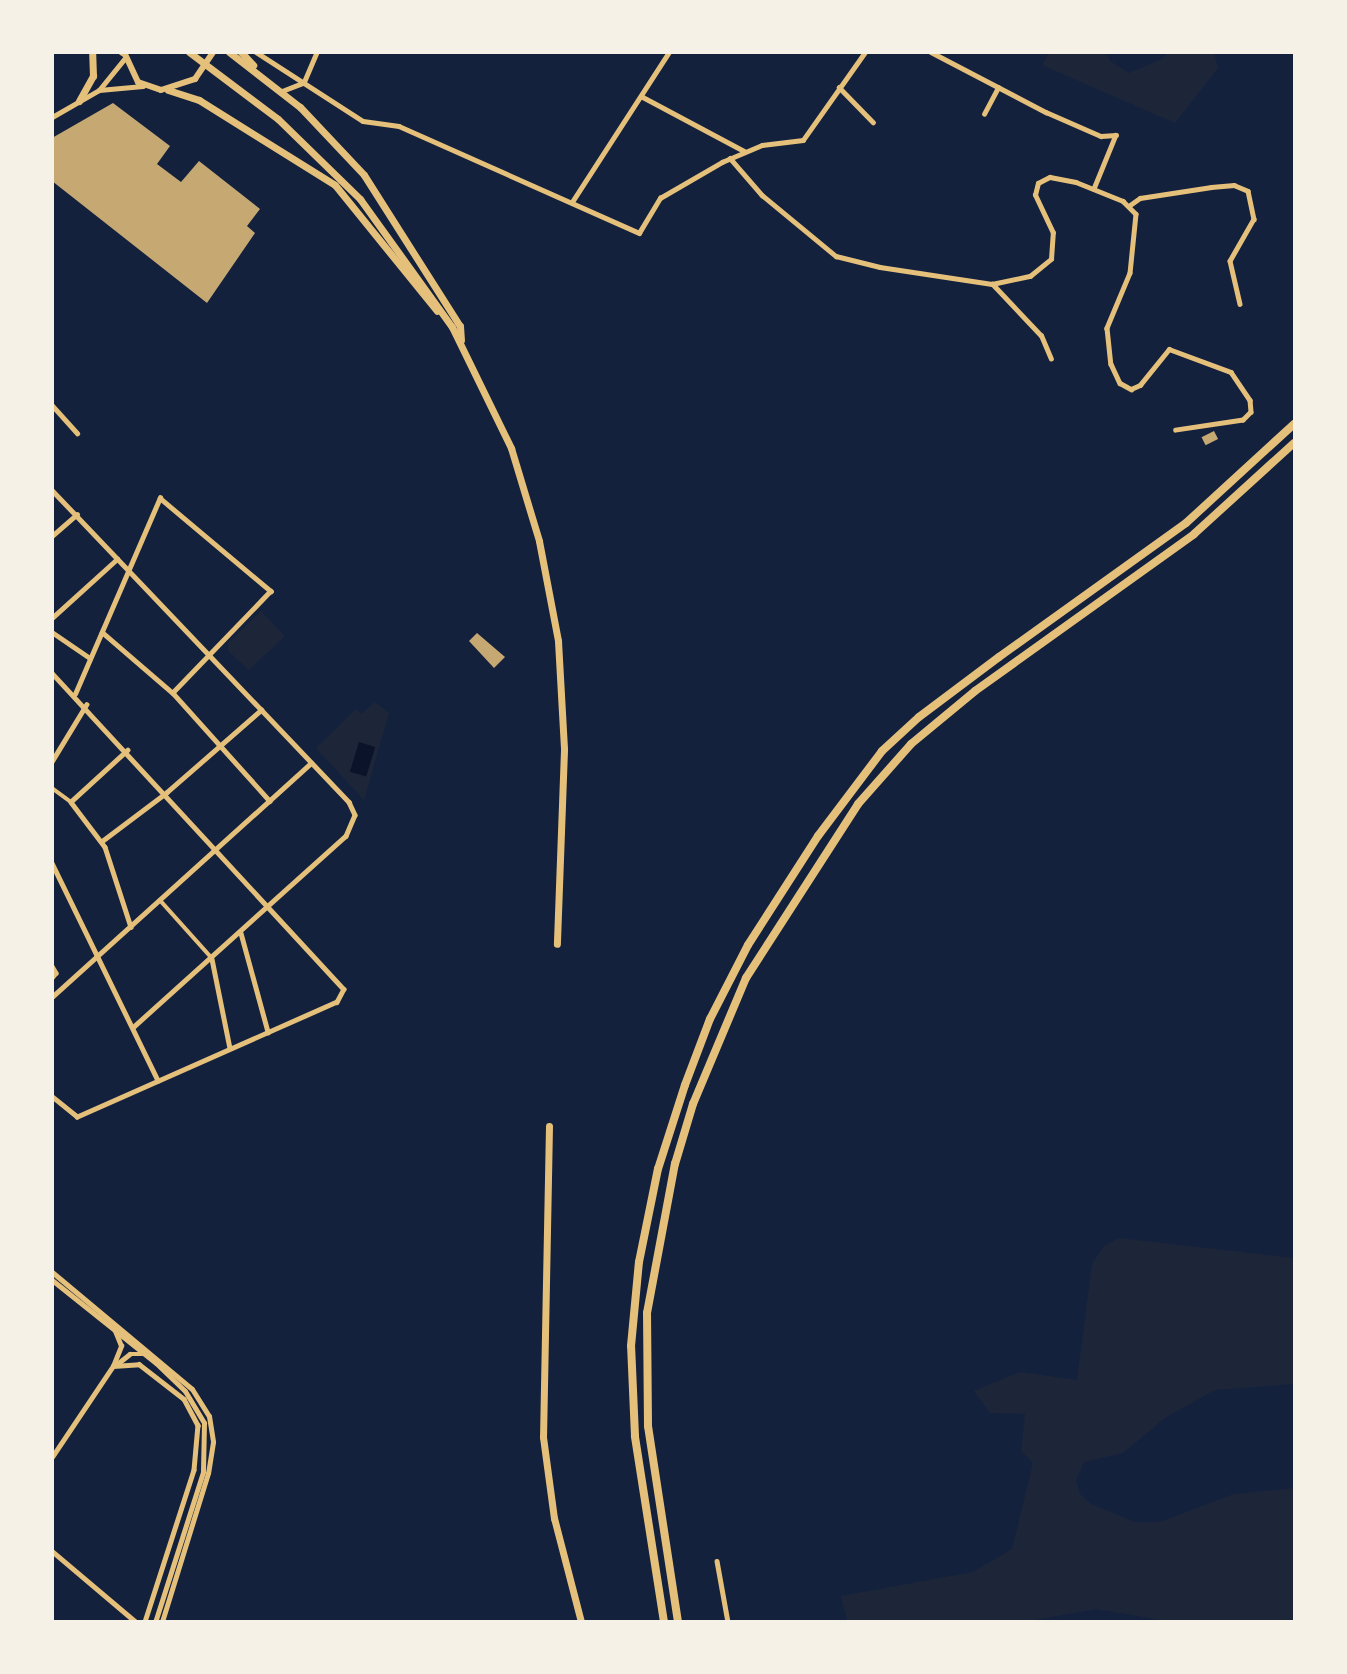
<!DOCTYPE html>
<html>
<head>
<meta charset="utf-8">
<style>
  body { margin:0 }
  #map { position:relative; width:1347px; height:1674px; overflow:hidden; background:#14213d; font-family:"Noto Serif",serif }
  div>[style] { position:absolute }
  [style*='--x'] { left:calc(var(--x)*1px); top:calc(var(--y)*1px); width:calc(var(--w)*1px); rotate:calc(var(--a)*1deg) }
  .green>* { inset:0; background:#1d2539 }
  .water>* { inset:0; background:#0b132b; transform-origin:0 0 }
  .building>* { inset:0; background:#c6a872; transform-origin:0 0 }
  .pedestrian>* { height:3.5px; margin:-1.75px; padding:0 1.75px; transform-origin:1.75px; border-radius:1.75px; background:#e5c07b }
  .minor>* { height:4.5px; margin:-2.25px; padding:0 2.25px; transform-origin:2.25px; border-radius:2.25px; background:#e5c07b }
  .tertiary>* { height:5px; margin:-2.5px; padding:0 2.5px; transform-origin:2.5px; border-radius:2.5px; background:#e5c07b }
  .secondary>* { height:6px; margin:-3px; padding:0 3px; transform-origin:3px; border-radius:3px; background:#e5c07b }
  .trunk>* { height:7px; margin:-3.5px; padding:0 3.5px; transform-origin:3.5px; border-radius:3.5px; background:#e5c07b }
  .motorway>* { height:8px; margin:-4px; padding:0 4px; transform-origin:4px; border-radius:4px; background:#e5c07b }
  span { translate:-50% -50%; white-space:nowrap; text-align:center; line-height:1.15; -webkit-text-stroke:7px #f6f1e7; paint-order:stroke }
  .frame { position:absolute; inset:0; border:54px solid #f6f1e7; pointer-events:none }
</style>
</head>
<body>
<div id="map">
  <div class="green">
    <div style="clip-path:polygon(1214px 52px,1218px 68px,1175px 123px,1042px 65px,1049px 53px,1107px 53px,1110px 61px,1129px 73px,1162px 59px,1168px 53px)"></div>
    <div style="clip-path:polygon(261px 611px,285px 636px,249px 670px,228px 651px,228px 643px)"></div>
    <div style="clip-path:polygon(375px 702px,389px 713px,364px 800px,316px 748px,356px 709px,361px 714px)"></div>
    <div style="clip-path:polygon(1119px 1238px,1294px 1258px,1294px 1384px,1215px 1390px,1165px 1418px,1123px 1453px,1084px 1462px,1076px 1480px,1080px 1494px,1091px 1504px,1135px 1522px,1160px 1522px,1234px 1494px,1294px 1488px,1294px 1621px,1166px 1621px,1096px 1609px,1029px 1621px,847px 1621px,841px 1596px,973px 1572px,1012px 1549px,1033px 1463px,1021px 1451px,1025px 1414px,990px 1413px,974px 1391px,1020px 1372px,1077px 1380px,1092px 1264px,1104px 1246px)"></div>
  </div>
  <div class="water">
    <div style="left:359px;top:742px;width:17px;height:31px;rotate:17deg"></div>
  </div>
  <div class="building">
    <div style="clip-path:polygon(113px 103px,170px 146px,157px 164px,181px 182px,199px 161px,260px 209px,247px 226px,255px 233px,207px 303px,52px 181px,52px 138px)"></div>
    <div style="left:1214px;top:431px;width:9px;height:14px;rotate:63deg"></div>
    <div style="clip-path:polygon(477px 633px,505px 657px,494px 668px,469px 641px)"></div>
  </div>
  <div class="pedestrian">
    <div style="--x:52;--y:788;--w:24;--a:36"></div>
    <div style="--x:160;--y:900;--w:78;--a:48.1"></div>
  </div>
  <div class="minor">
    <div style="--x:256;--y:52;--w:127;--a:32.8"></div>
    <div style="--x:363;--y:121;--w:36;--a:8"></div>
    <div style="--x:399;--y:126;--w:263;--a:24"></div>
    <div style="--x:639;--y:233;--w:41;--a:-59"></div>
    <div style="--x:660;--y:198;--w:72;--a:-30.1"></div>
    <div style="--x:722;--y:162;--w:43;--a:-23"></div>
    <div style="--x:762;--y:145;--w:41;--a:-7"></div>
    <div style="--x:803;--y:140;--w:108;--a:-54.8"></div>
    <div style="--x:931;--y:52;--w:130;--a:27.6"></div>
    <div style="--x:1046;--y:112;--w:60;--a:23.6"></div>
    <div style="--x:1101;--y:136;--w:15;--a:-4"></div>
    <div style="--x:1116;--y:135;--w:58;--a:112.2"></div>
    <div style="--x:304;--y:82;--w:33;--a:-67"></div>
    <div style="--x:839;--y:87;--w:49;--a:45.8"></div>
    <div style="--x:282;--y:91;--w:22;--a:-21"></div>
    <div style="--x:641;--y:96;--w:117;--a:28.1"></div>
    <div style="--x:984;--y:114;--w:30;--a:-62"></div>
    <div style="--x:730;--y:158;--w:49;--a:49.1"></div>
    <div style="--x:762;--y:195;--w:96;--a:39.5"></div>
    <div style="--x:836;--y:256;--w:45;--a:14"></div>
    <div style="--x:880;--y:267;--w:113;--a:8.6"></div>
    <div style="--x:572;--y:202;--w:179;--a:-57.1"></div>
    <div style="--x:1130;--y:205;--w:12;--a:-35"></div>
    <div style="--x:1140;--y:198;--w:72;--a:-8.8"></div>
    <div style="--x:1211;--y:187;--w:23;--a:-5"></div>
    <div style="--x:1234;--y:185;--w:15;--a:23"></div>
    <div style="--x:1248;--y:191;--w:29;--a:78"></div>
    <div style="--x:1254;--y:219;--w:48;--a:119.7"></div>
    <div style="--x:1230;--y:261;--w:44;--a:76.9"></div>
    <div style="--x:1051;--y:359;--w:25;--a:-113"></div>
    <div style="--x:1041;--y:336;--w:71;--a:-133.3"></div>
    <div style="--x:992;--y:284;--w:39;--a:-12"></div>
    <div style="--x:1030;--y:276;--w:27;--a:-39"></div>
    <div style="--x:1051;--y:259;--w:26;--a:-86"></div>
    <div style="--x:1053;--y:233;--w:42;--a:-115.3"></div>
    <div style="--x:1035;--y:195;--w:12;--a:-76"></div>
    <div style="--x:1038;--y:183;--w:13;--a:-27"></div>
    <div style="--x:1050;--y:177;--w:26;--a:11"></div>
    <div style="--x:1076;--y:182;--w:51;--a:22"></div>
    <div style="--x:1123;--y:201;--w:18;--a:45"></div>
    <div style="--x:1136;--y:214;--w:59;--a:95.8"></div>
    <div style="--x:1130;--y:273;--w:60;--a:112.7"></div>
    <div style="--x:1107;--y:328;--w:36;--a:84"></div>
    <div style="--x:1111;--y:364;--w:21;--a:65"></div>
    <div style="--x:1120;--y:383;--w:13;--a:29"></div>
    <div style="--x:1131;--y:389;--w:10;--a:-24"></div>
    <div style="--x:1140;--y:385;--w:46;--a:-51.1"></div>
    <div style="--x:1169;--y:349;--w:66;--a:20.4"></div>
    <div style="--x:1231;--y:372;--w:34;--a:56"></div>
    <div style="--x:1250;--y:400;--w:12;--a:85"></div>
    <div style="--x:1251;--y:412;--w:11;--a:135"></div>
    <div style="--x:1243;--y:420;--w:68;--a:171.5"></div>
    <div style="--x:52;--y:405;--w:38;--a:48"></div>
    <div style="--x:52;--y:490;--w:431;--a:46.4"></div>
    <div style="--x:349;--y:802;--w:14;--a:65"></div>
    <div style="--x:355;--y:815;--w:23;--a:113"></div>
    <div style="--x:346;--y:836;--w:285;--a:138"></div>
    <div style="--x:52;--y:536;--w:33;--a:-41"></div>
    <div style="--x:52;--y:618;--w:88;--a:-42.2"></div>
    <div style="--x:52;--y:632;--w:46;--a:34.4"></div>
    <div style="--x:102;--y:632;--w:94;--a:40.7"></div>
    <div style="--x:173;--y:693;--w:145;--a:48.1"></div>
    <div style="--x:52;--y:673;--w:430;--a:47.3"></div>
    <div style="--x:344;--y:989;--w:15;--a:118"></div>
    <div style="--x:337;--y:1002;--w:284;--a:156.1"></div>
    <div style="--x:77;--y:1117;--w:32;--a:-141"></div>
    <div style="--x:75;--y:694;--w:214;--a:-66.6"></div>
    <div style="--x:160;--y:498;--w:145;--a:40"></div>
    <div style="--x:271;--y:591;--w:141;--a:133.9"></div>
    <div style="--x:128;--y:750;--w:77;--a:137.6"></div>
    <div style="--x:71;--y:802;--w:56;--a:52.9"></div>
    <div style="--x:105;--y:847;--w:84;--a:72"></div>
    <div style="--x:52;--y:761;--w:66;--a:-58.7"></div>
    <div style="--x:102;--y:841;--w:81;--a:-37"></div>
    <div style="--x:167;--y:792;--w:125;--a:-41.1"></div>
    <div style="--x:52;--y:863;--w:242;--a:64"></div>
    <div style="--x:241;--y:933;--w:103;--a:74.7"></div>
    <div style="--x:212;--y:959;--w:91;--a:78.6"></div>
    <div style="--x:52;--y:966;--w:8;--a:60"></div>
    <div style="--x:56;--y:973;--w:6;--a:129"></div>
    <div style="--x:52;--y:997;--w:349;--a:-42.1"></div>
    <div style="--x:117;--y:1364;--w:16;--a:-38"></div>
    <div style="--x:130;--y:1354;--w:13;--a:0"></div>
    <div style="--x:113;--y:1366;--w:26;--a:-4"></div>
    <div style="--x:139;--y:1364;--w:57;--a:37.9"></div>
    <div style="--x:184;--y:1399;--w:30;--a:62"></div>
    <div style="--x:198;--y:1425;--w:45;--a:95.1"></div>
    <div style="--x:194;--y:1470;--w:160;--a:107.9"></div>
    <div style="--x:52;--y:1457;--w:110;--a:-56.2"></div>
    <div style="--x:113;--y:1366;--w:22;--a:-68"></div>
    <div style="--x:121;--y:1346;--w:16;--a:-112"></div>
    <div style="--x:52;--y:1551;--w:110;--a:40.2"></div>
    <div style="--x:717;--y:1561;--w:62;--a:79.8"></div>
  </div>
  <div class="tertiary">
    <div style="--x:99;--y:90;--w:44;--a:-5.2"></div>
    <div style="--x:52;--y:117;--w:54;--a:-29.9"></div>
    <div style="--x:99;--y:90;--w:41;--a:-50.9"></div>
    <div style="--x:52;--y:1272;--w:182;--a:39.9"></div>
    <div style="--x:192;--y:1389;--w:32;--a:58"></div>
    <div style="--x:209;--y:1416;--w:26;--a:81"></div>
    <div style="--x:213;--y:1442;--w:31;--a:99"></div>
    <div style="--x:208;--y:1473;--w:156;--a:107.2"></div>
    <div style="--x:52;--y:1280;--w:133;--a:38.6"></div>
    <div style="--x:156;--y:1363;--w:40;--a:44"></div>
    <div style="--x:185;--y:1391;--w:37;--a:59"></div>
    <div style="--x:204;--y:1423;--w:49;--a:91.2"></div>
    <div style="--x:203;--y:1472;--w:157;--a:107.7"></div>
  </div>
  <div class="secondary">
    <div style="--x:124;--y:52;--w:33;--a:65"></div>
    <div style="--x:138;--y:82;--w:24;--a:19"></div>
    <div style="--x:161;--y:90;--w:36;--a:-18"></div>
    <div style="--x:195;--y:79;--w:32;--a:-56"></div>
  </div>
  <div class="trunk">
    <div style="--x:122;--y:52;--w:2;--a:27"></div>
    <div style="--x:189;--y:52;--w:111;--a:37"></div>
    <div style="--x:278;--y:119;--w:115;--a:44.3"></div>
    <div style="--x:360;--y:199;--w:158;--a:54.3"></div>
    <div style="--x:452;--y:327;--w:135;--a:64"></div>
    <div style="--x:511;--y:448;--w:97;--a:73.2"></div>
    <div style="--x:539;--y:541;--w:102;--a:79.2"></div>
    <div style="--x:558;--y:641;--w:109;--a:86.8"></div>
    <div style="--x:564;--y:750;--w:194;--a:92.1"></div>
    <div style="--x:229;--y:52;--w:90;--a:37.8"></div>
    <div style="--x:300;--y:107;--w:93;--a:46.7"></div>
    <div style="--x:364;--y:175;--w:179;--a:57.6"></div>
    <div style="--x:460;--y:326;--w:14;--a:86"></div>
    <div style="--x:241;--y:52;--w:18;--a:47"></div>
    <div style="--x:168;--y:90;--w:33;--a:18"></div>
    <div style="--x:199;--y:100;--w:160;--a:32"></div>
    <div style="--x:335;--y:185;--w:162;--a:51"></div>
    <div style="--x:79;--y:101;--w:29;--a:-61"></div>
    <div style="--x:93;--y:76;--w:24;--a:-92"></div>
    <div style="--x:549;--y:1126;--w:311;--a:91.1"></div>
    <div style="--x:543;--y:1437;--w:82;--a:82.3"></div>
    <div style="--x:554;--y:1518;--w:107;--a:75.4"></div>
  </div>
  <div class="motorway">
    <div style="--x:664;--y:1622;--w:188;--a:-98.9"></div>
    <div style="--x:635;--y:1436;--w:90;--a:-92.5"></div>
    <div style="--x:631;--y:1346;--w:84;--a:-84.6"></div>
    <div style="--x:639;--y:1262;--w:95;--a:-78.5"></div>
    <div style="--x:658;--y:1169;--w:88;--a:-72.2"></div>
    <div style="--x:685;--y:1085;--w:71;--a:-69.3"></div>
    <div style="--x:710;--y:1019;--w:83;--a:-62.8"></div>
    <div style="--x:748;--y:945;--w:130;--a:-57.3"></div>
    <div style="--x:818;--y:836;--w:106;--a:-53"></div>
    <div style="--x:882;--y:751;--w:50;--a:-42.6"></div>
    <div style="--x:919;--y:717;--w:100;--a:-36.9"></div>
    <div style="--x:999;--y:657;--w:230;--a:-35.6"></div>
    <div style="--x:1186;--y:523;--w:147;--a:-42.5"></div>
    <div style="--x:678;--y:1622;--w:198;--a:-98.7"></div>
    <div style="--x:648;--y:1426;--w:113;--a:-90.5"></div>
    <div style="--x:647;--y:1313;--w:152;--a:-79.4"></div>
    <div style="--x:675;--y:1164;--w:63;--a:-73.3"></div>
    <div style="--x:693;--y:1104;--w:137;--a:-67.2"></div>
    <div style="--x:746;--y:978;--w:207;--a:-57.2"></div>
    <div style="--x:858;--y:804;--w:80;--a:-48.5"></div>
    <div style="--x:911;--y:744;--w:83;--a:-39.6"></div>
    <div style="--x:975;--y:691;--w:269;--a:-35.6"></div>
    <div style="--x:1194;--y:534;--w:135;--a:-42.3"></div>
  </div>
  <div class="frame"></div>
</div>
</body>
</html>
